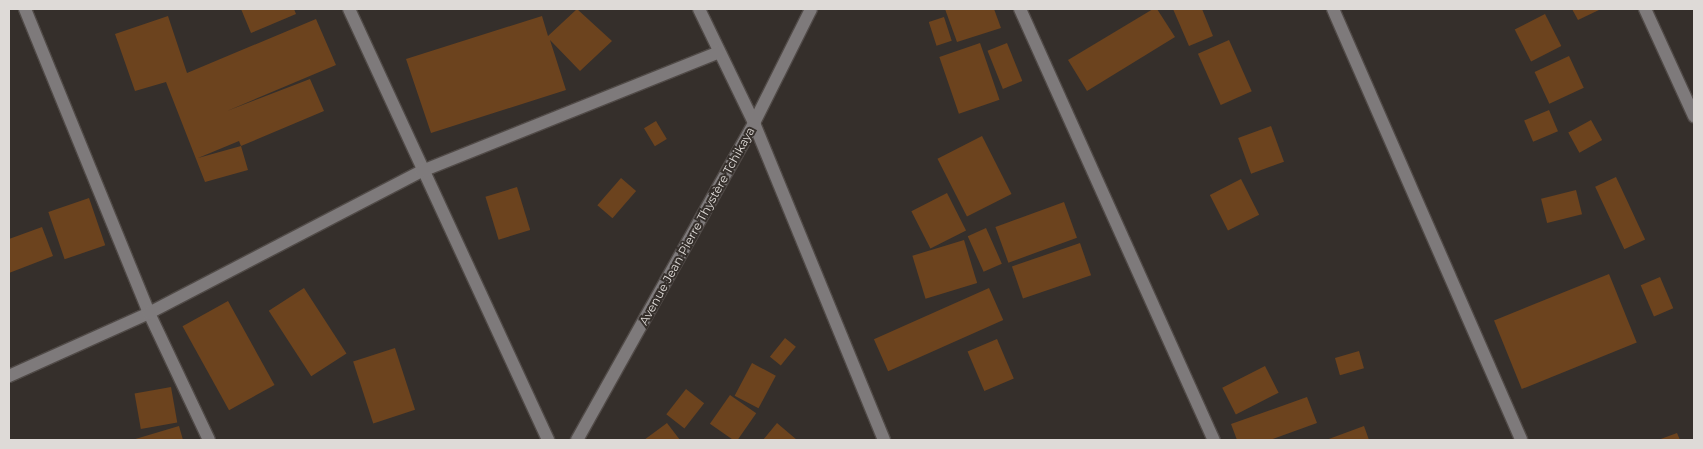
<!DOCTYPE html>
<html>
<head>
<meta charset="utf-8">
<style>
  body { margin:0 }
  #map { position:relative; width:1703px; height:449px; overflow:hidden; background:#352f2b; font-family:Montserrat,sans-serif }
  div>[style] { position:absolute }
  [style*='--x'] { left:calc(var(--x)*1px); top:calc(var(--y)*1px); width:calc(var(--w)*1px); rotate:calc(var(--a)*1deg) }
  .building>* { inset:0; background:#6c431e; transform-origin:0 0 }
  .roads { filter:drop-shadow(1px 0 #504a47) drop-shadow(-1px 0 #504a47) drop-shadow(0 1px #504a47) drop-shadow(0 -1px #504a47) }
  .minor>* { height:12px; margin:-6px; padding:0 6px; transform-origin:6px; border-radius:6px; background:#7e7a7b }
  span { translate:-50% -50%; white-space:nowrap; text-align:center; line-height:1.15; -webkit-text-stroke:4px #352f2b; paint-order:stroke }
  .street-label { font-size:12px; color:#dedad7 }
  .frame { position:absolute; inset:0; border:10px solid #dedad7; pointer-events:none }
</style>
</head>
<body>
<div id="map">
  <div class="building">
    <div style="clip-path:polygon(241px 9px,294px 9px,296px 14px,251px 33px)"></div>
    <div style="clip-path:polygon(577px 9px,612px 41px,580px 71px,550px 40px,566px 90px,431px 133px,406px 59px,542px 16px,548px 36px)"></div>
    <div style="clip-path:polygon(945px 9px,994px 9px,1001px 28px,957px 42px)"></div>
    <div style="clip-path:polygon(1153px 9px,1157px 9px,1175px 37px,1087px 91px,1068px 60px)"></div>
    <div style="clip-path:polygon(1173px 9px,1202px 9px,1213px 36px,1189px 46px)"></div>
    <div style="clip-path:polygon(1572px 9px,1601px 9px,1578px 20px)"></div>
    <div style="left:1545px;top:14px;width:36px;height:34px;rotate:63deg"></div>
    <div style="clip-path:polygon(168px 16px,187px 73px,316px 19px,336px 65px,227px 111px,310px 79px,324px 111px,241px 146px,239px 141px,198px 158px,241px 146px,248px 170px,205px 182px,166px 82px,135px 91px,115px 34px)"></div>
    <div style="left:944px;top:17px;width:25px;height:16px;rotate:72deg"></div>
    <div style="left:1229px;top:40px;width:56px;height:34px;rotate:66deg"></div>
    <div style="left:980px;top:43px;width:60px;height:43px;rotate:71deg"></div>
    <div style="left:1007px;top:43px;width:41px;height:21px;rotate:68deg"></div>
    <div style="left:1569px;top:56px;width:35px;height:38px;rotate:65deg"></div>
    <div style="left:1549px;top:110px;width:23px;height:27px;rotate:67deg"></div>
    <div style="left:1591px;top:120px;width:23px;height:26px;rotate:61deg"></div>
    <div style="left:656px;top:121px;width:21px;height:14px;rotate:59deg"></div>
    <div style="left:1271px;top:126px;width:38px;height:35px;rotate:70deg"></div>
    <div style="left:982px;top:136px;width:65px;height:50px;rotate:63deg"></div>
    <div style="left:1616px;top:177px;width:69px;height:23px;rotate:65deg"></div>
    <div style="left:621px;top:178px;width:20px;height:36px;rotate:41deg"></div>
    <div style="left:1241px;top:179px;width:40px;height:35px;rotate:63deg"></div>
    <div style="left:517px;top:187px;width:45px;height:33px;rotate:73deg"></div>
    <div style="left:1576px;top:190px;width:25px;height:36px;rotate:76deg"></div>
    <div style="left:947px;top:193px;width:42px;height:40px;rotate:63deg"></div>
    <div style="left:89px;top:198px;width:50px;height:43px;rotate:71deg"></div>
    <div style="left:1064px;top:202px;width:38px;height:73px;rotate:70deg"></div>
    <div style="clip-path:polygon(42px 227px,53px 256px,9px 273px,9px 239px)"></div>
    <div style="left:986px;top:228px;width:39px;height:20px;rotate:66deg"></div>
    <div style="left:964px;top:240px;width:45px;height:54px;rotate:73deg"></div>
    <div style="left:1080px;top:243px;width:34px;height:72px;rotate:71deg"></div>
    <div style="left:1609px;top:274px;width:74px;height:124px;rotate:68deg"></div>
    <div style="left:1660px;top:277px;width:34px;height:21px;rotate:67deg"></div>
    <div style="left:304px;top:288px;width:78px;height:42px;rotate:57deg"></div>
    <div style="left:989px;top:288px;width:35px;height:126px;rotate:66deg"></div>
    <div style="left:228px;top:301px;width:96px;height:52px;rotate:61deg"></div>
    <div style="left:785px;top:338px;width:14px;height:24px;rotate:39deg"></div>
    <div style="left:997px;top:339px;width:43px;height:32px;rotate:67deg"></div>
    <div style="left:395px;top:348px;width:65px;height:44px;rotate:72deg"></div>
    <div style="left:1359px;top:351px;width:18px;height:25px;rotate:74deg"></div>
    <div style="left:752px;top:363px;width:27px;height:37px;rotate:28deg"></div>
    <div style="left:1265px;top:366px;width:30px;height:48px;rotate:63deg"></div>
    <div style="left:171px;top:387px;width:36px;height:37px;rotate:80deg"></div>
    <div style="left:686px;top:389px;width:23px;height:32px;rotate:38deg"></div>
    <div style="left:730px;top:395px;width:32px;height:35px;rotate:35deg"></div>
    <div style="clip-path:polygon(1307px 397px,1317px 423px,1270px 440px,1237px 440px,1231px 424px)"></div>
    <div style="clip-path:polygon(667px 423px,680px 440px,644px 440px)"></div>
    <div style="clip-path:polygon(777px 423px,797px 440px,763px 440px)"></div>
    <div style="clip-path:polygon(179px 426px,183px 440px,132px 440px)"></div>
    <div style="clip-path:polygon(1364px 426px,1369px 440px,1326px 440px)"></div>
    <div style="clip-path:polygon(1677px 433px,1680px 440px,1658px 440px)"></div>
  </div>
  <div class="roads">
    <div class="minor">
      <div style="--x:25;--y:9;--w:328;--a:67.8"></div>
      <div style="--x:149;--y:313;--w:140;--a:64.7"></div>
      <div style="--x:349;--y:9;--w:475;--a:65.2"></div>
      <div style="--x:699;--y:9;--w:127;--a:64.2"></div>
      <div style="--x:754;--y:123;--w:343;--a:67.7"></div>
      <div style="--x:1020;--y:9;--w:473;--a:65.8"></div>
      <div style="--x:1333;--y:9;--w:470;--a:66.4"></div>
      <div style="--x:1645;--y:9;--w:118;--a:65.4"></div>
      <div style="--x:9;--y:376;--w:154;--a:-24.2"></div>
      <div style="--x:149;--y:313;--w:308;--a:-27.5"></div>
      <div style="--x:422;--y:171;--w:320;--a:-21.8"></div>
      <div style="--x:577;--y:440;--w:363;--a:-60.8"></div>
      <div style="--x:754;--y:123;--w:127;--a:-63.4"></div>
    </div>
  </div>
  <div class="street-label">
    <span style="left:697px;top:226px;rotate:-61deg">Avenue Jean Pierre Thystère Tchikaya</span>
  </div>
  <div class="frame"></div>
</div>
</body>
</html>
